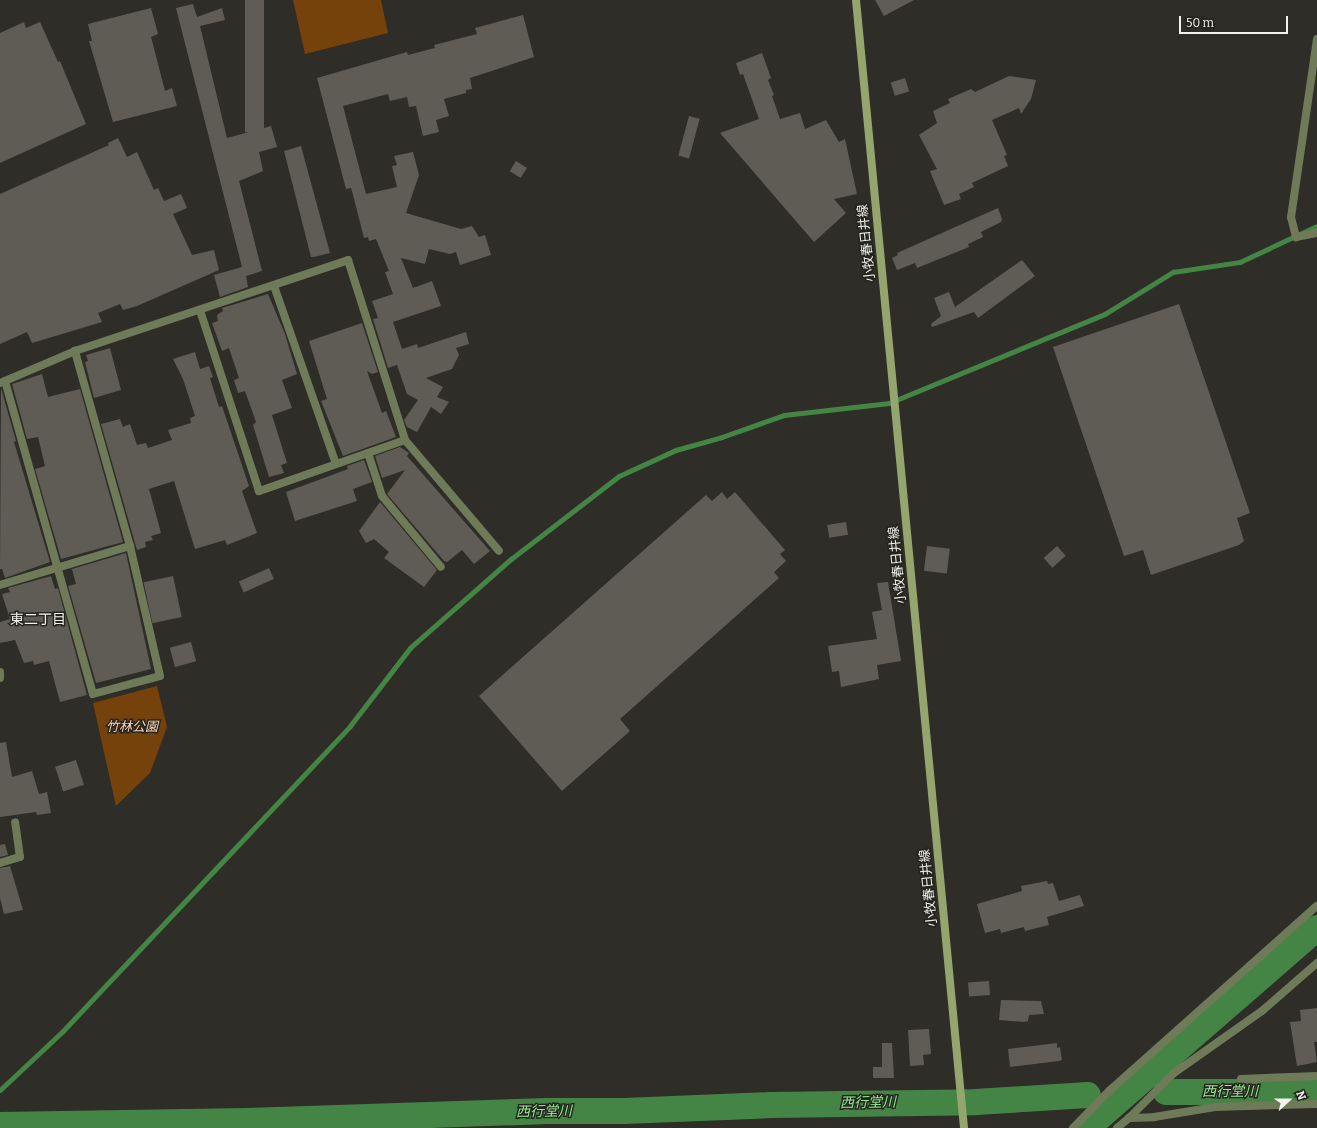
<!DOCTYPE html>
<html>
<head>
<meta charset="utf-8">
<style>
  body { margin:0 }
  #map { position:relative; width:1317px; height:1128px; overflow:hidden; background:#2e2d27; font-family:Bitter,"Noto Sans JP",serif }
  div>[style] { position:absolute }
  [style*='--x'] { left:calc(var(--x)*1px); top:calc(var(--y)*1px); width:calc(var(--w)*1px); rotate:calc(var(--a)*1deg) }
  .green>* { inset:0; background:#76420b }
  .stream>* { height:4.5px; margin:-2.25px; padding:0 2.25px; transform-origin:2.25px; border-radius:2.25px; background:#448545 }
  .river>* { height:26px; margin:-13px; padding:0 13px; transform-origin:13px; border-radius:13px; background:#448545 }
  .building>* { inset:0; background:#5f5c56; transform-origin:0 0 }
  .minor>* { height:8px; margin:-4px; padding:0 4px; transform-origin:4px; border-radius:4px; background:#6f7a58 }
  .secondary>* { height:8px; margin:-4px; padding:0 4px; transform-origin:4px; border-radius:4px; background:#94a66e }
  span { translate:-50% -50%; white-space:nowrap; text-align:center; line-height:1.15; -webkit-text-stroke:3px #24231d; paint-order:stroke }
  .street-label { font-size:13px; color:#f2f2ee }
  .park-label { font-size:13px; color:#fcd6b7; font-style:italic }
  .neighbourhood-label { font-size:14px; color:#f2f2ee }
  .water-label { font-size:14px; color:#94ec94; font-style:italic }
  .north { position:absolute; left:1269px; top:1080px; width:40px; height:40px; -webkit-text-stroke:3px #24231d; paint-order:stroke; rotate:69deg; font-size:11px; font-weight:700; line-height:16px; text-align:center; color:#f2f2ee }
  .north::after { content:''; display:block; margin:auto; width:14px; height:18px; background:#f2f2ee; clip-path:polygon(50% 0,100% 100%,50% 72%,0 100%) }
  .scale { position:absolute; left:1179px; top:16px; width:109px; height:18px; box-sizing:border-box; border:2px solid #f2f2ee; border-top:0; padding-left:5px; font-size:12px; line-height:14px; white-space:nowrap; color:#f2f2ee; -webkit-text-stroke:3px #24231d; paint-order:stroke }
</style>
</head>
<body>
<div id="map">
  <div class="green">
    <div style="clip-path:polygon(293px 0,381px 0,388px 33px,305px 54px)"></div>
    <div style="clip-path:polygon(157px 686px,167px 727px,150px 773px,116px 806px,93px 703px)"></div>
  </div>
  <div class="stream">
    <div style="--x:0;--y:1090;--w:85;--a:-43.1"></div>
    <div style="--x:62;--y:1032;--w:420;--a:-46.7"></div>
    <div style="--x:350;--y:726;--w:98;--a:-52.4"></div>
    <div style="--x:410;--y:648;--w:135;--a:-41.4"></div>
    <div style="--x:511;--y:559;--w:136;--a:-37.5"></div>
    <div style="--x:619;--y:476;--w:63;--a:-24.5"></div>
    <div style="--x:676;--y:450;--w:48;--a:-15.8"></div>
    <div style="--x:722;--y:437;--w:66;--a:-19.5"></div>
    <div style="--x:784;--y:415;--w:106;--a:-6.5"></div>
    <div style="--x:889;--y:403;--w:234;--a:-22.4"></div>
    <div style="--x:1105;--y:314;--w:80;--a:-31.7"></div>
    <div style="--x:1173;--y:272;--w:68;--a:-8.5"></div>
    <div style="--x:1240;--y:262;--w:85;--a:-25.1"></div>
  </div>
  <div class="river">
    <div style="--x:1166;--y:1092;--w:151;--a:0"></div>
    <div style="--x:0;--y:1125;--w:248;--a:-0.9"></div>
    <div style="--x:248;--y:1121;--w:299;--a:-1.9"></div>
    <div style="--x:547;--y:1111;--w:77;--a:0"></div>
    <div style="--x:624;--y:1111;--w:147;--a:-2.3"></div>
    <div style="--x:771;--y:1105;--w:205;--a:-0.8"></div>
    <div style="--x:976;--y:1102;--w:112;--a:-3.6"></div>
    <div style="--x:1087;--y:1128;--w:305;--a:-41"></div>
  </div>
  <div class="building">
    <div style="left:245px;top:0;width:19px;height:132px"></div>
    <div style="clip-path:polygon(875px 0,914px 0,884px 16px)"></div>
    <div style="clip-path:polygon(193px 4px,197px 17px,222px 8px,225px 20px,200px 26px,227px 138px,271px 126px,277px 147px,259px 152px,263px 171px,239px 181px,262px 271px,246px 276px,248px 287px,220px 297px,214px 275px,242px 267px,176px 8px)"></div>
    <div style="clip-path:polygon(151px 8px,158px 34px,151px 37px,165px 91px,172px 88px,177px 106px,113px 122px,89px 41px,92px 41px,88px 24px)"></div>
    <div style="clip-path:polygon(523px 15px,534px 57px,470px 78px,472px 89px,466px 90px,466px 93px,444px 99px,449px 116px,436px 120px,439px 132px,423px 136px,416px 106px,409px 107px,407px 97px,390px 101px,388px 94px,343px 106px,366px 194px,397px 187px,392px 166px,397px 165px,394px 156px,413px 152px,419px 175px,406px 213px,461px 229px,472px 226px,479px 237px,485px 235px,491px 255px,460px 265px,456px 252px,450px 254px,429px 249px,425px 264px,401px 258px,413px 288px,432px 281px,441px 306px,393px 322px,402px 349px,417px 344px,418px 348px,466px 332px,469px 344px,456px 348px,459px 355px,452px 369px,426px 378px,443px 387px,437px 397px,449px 402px,441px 414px,431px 407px,417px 432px,407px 427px,404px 420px,418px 400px,407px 394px,397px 365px,388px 368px,373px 319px,378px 318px,372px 301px,393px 294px,385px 272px,389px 271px,376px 239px,369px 241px,368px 237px,364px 238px,352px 191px,351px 188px,346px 189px,317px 78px,407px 52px,408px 55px,435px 48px,434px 45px,477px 34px,475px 28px)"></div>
    <div style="clip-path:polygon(24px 22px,26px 28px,40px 22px,58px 62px,60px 61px,86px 124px,0 163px,0 33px)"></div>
    <div style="clip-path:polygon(762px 53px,771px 78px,768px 80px,774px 95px,772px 96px,780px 119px,800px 113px,805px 129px,826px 120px,839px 142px,845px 139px,857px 194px,834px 199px,846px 213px,814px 242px,720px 133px,759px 119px,743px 74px,740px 75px,736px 63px)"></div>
    <div style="clip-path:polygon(1009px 76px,1036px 80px,1031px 99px,1021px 114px,1019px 108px,992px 120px,1007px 155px,1004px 156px,1008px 166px,972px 183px,974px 187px,959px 194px,961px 199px,944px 205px,930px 171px,937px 169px,919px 135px,937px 123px,933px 111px,950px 103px,948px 99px,971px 89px,975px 92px)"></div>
    <div style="left:905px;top:78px;width:14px;height:15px;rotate:73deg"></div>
    <div style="left:689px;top:116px;width:11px;height:41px;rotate:15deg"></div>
    <div style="clip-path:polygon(118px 138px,127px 157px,137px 152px,154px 190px,158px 188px,164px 201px,181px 194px,187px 208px,173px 214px,192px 255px,214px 250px,219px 270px,137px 306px,123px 310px,120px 304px,98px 313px,102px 322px,32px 343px,27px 332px,0 344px,0 194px,109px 145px,108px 143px)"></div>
    <div style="clip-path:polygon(301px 146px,330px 253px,314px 257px,311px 257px,284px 151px)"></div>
    <div style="left:516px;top:161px;width:13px;height:12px;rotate:32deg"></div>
    <div style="clip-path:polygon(998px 208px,1002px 219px,1001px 222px,981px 232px,983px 237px,968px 244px,969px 247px,917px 268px,915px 263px,897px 270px,892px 258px,898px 255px,897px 253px)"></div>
    <div style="clip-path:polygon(1022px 260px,1035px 276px,978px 318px,974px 312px,932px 327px,931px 324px,941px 316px,934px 298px,949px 292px,955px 307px)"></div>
    <div style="clip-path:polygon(268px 294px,285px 334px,297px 374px,282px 380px,292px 408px,272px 415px,287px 463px,281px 465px,284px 473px,269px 477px,253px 425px,256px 422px,245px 391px,238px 393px,234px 380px,239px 378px,229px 348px,222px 351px,212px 323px,218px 321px,217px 315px,223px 311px,222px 308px)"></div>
    <div style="clip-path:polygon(1179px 304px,1250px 513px,1237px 518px,1244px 541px,1239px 545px,1151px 575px,1143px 550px,1124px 556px,1053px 347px)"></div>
    <div style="clip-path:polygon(362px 323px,378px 372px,372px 374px,367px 371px,382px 413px,386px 411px,396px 437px,343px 456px,321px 401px,327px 399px,309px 341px)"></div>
    <div style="clip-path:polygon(110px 348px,121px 390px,94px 398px,85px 362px,88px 361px,86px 355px)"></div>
    <div style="clip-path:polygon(195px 352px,200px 369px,209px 366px,213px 377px,210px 378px,219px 407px,222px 406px,249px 486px,242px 491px,257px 533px,227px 545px,225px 540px,195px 549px,174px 481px,149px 489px,161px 533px,151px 536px,153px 540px,145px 542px,146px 547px,137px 550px,101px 424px,120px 419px,123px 427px,130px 424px,137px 445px,146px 443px,148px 448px,172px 440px,168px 430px,191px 423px,190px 418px,195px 416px,183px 379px,173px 359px)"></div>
    <div style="clip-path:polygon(42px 374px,48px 397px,80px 389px,123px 542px,61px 559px,35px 469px,45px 466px,38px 437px,27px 439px,12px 384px)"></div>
    <div style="clip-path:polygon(1px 388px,16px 441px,14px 442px,50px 562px,5px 578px,2px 569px,0 569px)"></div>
    <div style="clip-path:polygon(400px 447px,409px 453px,407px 456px,490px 551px,474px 564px,462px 550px,447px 562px,444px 561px,387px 494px,405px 470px,382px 478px,375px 456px)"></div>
    <div style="clip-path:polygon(364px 460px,372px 482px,353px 489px,357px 501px,295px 521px,286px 492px,348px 469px,347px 466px)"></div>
    <div style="clip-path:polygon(722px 492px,727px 499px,735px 492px,785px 550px,780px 554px,786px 561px,774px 572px,779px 578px,620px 719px,630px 731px,562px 791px,479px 696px,706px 495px,712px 501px)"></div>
    <div style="clip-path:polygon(380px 502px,437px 570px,424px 587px,384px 558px,389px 552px,374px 539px,366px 543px,359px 531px)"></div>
    <div style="left:846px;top:522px;width:13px;height:19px;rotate:81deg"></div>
    <div style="left:927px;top:546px;width:23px;height:25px;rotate:7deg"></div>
    <div style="left:1057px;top:546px;width:13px;height:18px;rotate:48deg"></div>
    <div style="clip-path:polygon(126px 553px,151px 669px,96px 683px,68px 586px,76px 584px,72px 569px)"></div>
    <div style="left:269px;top:568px;width:12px;height:33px;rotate:66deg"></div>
    <div style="clip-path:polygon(51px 576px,55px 589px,58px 588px,87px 695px,60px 702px,49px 661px,34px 665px,33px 661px,24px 663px,15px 640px,0 643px,0 622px,10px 619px,2px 594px,10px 592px,8px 588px)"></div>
    <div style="left:173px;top:576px;width:42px;height:30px;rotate:78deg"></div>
    <div style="clip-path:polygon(888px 582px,901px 661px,877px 665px,879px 679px,841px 687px,839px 671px,832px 672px,828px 646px,877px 639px,872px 612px,882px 610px,877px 583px)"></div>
    <div style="left:191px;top:642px;width:20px;height:22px;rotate:75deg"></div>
    <div style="clip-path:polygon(6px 742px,12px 777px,32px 771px,39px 794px,47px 792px,51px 813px,37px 815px,36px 812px,0 817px,0 743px)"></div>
    <div style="left:76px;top:760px;width:26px;height:22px;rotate:72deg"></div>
    <div style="clip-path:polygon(5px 844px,8px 855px,0 857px,0 845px)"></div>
    <div style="clip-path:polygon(10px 866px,23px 910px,4px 914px,0 898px,0 868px)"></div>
    <div style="clip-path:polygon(1047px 881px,1048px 884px,1053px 883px,1059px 901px,1080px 895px,1084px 906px,1047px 917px,1049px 925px,1025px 931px,1024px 927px,1001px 933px,1000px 929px,985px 933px,977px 904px,1022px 891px,1021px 886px)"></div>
    <div style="left:989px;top:981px;width:14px;height:21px;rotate:86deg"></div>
    <div style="clip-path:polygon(1001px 1000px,1041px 1001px,1044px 1014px,1029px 1015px,1028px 1021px,1024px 1022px,999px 1020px)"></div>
    <div style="clip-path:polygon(1317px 1008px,1317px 1042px,1314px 1042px,1317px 1062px,1297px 1066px,1290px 1022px,1301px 1021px,1300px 1010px)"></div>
    <div style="clip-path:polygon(929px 1029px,931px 1054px,923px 1055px,924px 1065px,910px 1066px,908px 1030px)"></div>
    <div style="clip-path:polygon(882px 1043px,892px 1043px,894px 1078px,873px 1078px,873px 1067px,882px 1067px)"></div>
    <div style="clip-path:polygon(1057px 1043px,1057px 1048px,1060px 1047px,1062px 1060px,1059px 1061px,1010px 1067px,1008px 1049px)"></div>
  </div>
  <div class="minor">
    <div style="--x:1317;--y:39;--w:180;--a:98.3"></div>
    <div style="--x:1291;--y:217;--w:21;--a:76"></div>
    <div style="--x:1296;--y:237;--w:21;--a:-11"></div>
    <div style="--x:274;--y:286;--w:188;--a:70.8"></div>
    <div style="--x:5;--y:381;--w:325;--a:74.3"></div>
    <div style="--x:93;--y:694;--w:69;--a:-15"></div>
    <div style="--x:160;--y:676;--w:133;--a:-103"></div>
    <div style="--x:130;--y:546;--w:203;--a:-105.8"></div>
    <div style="--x:0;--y:383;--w:82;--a:-23.1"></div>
    <div style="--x:75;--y:351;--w:288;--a:-18.4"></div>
    <div style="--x:348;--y:260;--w:189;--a:72.4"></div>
    <div style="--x:405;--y:440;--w:155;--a:160.7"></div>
    <div style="--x:259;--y:491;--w:189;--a:-108.1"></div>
    <div style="--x:405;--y:440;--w:145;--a:49.7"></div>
    <div style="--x:368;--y:453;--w:45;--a:72"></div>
    <div style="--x:382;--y:496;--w:92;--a:50.3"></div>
    <div style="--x:0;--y:585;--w:136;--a:-16.7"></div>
    <div style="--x:0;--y:672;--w:6;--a:90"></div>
    <div style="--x:0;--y:863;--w:21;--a:-17"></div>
    <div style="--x:20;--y:857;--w:35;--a:-98"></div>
    <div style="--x:1241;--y:1079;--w:76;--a:-2.3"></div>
    <div style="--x:1129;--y:1118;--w:64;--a:-45"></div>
    <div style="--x:1174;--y:1073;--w:108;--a:-35.2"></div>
    <div style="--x:1262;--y:1011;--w:73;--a:-41.1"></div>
    <div style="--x:1073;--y:1128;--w:52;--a:-45.8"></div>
    <div style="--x:1109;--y:1091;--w:278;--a:-41.7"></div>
    <div style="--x:1117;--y:1128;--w:16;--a:-40"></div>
    <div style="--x:1129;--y:1118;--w:25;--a:-2"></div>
    <div style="--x:1154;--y:1117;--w:62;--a:-9.3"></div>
    <div style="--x:1215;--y:1107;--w:102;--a:-1.7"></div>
  </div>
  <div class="secondary">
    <div style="--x:856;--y:0;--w:1133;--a:84.53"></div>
  </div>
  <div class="street-label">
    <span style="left:867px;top:243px;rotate:-96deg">小牧春日井線</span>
    <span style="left:898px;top:565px;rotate:-96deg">小牧春日井線</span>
    <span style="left:929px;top:888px;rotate:-96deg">小牧春日井線</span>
  </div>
  <div class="park-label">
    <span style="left:132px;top:727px">竹林公園</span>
  </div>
  <div class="neighbourhood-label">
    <span style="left:38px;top:620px">東二丁目</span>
  </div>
  <div class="water-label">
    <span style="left:1230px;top:1092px">西行堂川</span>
    <span style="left:868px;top:1103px;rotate:-1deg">西行堂川</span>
    <span style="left:544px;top:1112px;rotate:-1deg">西行堂川</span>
  </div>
  <div class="north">N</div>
  <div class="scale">50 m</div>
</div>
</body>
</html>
